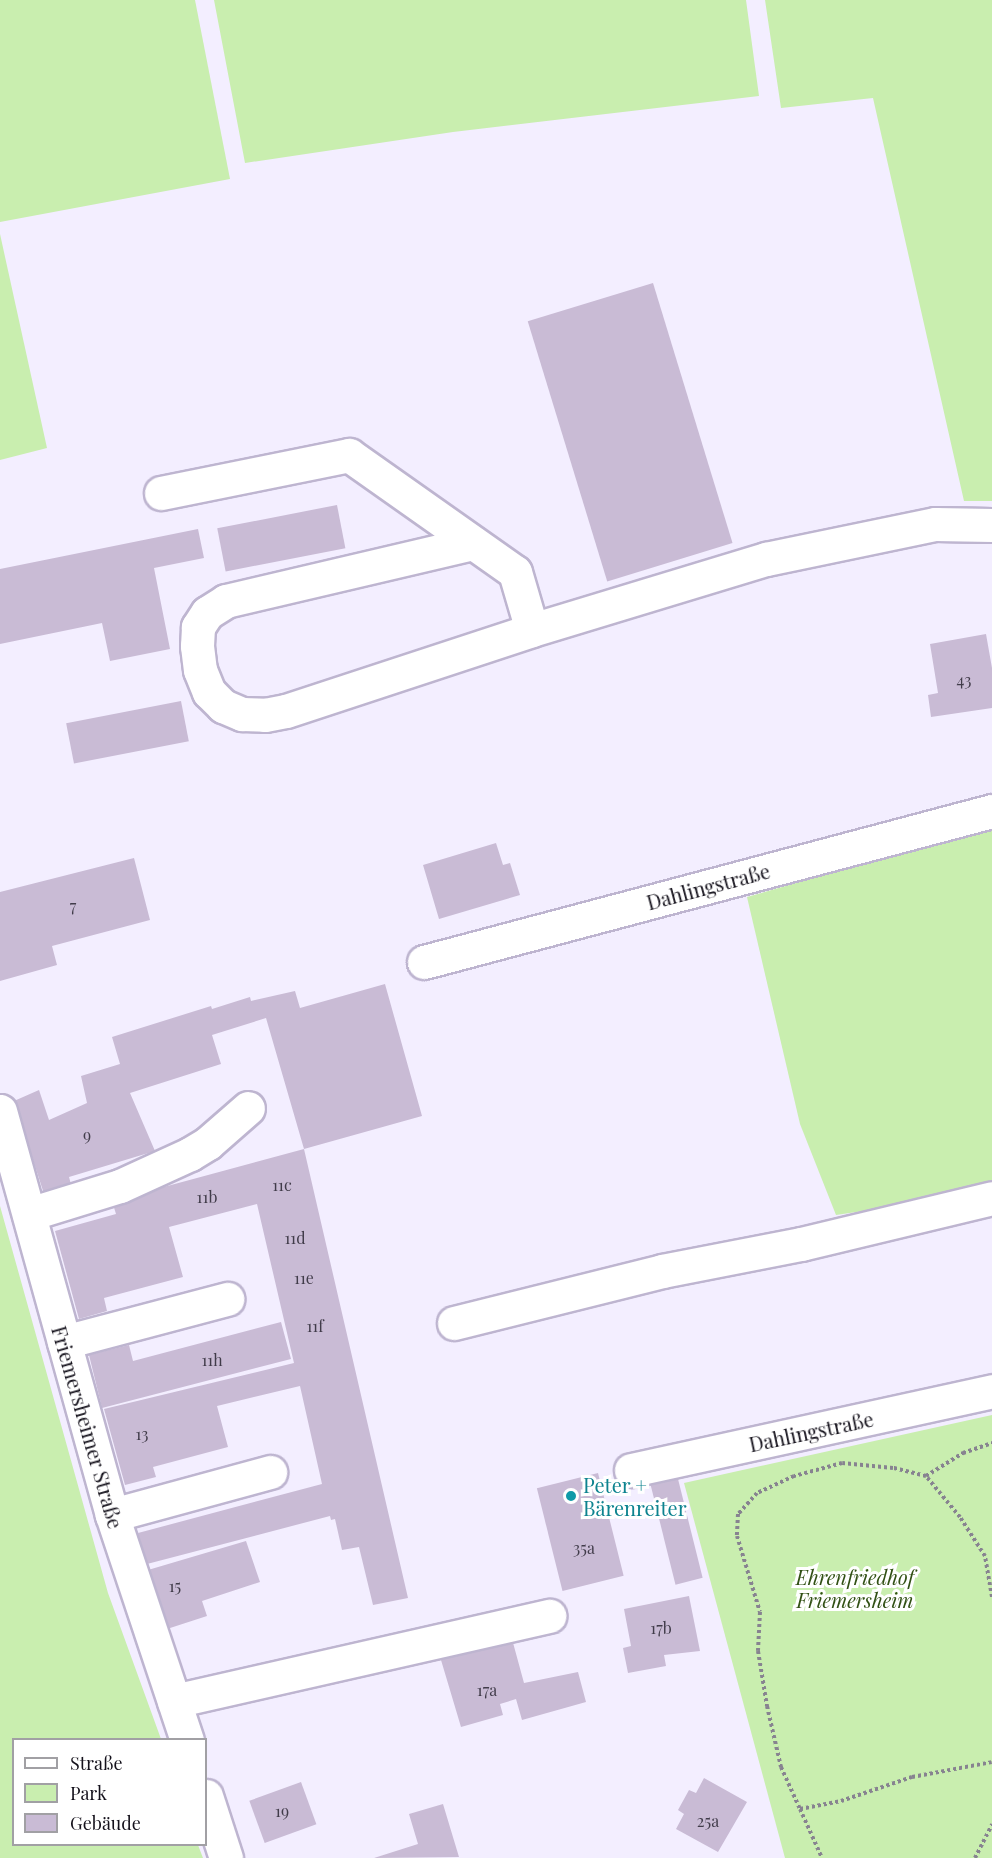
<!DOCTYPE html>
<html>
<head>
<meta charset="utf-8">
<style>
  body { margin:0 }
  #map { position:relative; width:992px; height:1858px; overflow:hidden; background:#f3eeff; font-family:"Playfair Display",serif }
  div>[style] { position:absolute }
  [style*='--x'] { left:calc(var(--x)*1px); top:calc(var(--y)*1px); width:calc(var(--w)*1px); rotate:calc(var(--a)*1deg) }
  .green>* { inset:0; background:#c9eeaf }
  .building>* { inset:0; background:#c9bbd5; transform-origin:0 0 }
  .path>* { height:4px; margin-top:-2px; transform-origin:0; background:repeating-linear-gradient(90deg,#878390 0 3px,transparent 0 6px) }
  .roads { filter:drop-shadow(2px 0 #beb5d0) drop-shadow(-2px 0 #beb5d0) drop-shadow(0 2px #beb5d0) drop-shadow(0 -2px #beb5d0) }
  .minor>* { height:33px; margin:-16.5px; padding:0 16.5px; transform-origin:16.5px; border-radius:16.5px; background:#fff }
  .dots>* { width:16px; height:16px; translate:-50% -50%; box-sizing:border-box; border:3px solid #fff; border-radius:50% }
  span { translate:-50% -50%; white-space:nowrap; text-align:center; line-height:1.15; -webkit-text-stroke:6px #fff; paint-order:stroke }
  .number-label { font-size:16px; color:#413c4a }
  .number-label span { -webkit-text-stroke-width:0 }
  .street-label { font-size:20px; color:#14111b }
  .culture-label { font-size:20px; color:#0d838f }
  .left { translate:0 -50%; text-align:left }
  .park-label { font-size:20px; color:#315014; font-style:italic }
  .legend { position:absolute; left:12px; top:1738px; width:195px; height:108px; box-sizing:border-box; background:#fff; border:2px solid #a1a0a4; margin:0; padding:8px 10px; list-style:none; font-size:18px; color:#14111b }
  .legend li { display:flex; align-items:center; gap:12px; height:30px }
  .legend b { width:30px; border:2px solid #a1a0a4 }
</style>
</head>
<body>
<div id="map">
  <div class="green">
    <div style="clip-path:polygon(0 0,195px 0,230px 179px,0 222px)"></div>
    <div style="clip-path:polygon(214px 0,746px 0,759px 96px,453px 132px,245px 163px)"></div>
    <div style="clip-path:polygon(765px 0,992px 0,992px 501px,964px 501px,873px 98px,781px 108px)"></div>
    <div style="clip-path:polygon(0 234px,47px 448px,0 460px)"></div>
    <div style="clip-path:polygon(992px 827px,992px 1182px,897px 1206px,836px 1215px,800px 1124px,747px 897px)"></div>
    <div style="clip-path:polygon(0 1206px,108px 1593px,161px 1739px,14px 1740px,14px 1844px,198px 1845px,203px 1858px,0 1858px)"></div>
    <div style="clip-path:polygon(992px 1415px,992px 1858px,785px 1858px,684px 1483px)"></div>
  </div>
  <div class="building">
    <div style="left:653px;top:283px;width:272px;height:131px;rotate:73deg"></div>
    <div style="left:337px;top:505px;width:44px;height:122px;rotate:79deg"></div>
    <div style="clip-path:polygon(198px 529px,204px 558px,154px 568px,170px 649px,110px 661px,102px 623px,0 644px,0 569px)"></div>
    <div style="clip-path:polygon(986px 634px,992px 668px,992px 708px,931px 717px,928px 695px,938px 693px,930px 644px)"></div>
    <div style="left:181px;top:701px;width:41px;height:117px;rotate:79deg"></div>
    <div style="clip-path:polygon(496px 843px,503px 865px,510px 863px,520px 895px,439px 919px,423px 865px)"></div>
    <div style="clip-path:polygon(134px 858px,150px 920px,52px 946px,57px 965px,0 981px,0 892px)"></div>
    <div style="clip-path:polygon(385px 984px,422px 1116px,304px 1149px,266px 1018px,212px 1035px,221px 1064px,130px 1093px,155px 1151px,69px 1177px,72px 1188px,45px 1197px,14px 1101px,39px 1090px,49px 1120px,87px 1103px,81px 1076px,120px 1064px,112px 1037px,211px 1006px,212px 1009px,250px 997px,251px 1001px,295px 991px,300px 1008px)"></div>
    <div style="clip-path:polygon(304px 1149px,408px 1598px,373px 1605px,359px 1547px,342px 1550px,335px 1519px,331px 1520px,330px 1516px,147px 1564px,138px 1533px,322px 1484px,300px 1386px,217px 1406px,228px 1447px,153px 1467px,156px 1477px,125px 1485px,104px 1409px,294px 1363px,257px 1204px,169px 1227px,183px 1277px,104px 1298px,107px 1311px,79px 1319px,55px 1231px,116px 1214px,112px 1201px)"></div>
    <div style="clip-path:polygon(281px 1322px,291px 1359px,102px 1408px,89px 1355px,129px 1345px,133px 1361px)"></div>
    <div style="left:598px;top:1473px;width:106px;height:63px;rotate:76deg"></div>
    <div style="left:677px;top:1475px;width:106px;height:28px;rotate:76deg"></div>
    <div style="clip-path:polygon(246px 1541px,260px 1582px,202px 1601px,207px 1616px,167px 1629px,148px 1570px)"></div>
    <div style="clip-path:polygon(689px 1596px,700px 1651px,664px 1655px,666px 1666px,628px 1673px,623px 1648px,631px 1646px,624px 1609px)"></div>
    <div style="clip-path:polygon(512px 1639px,524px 1683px,578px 1672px,586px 1702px,522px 1720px,516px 1699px,500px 1704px,503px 1715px,461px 1727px,441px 1660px)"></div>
    <div style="clip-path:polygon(704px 1778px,747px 1802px,718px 1852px,676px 1829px,684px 1814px,678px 1810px,689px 1790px,696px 1793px)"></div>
    <div style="left:301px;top:1782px;width:45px;height:55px;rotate:70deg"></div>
    <div style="clip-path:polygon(443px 1804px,459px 1857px,374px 1858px,418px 1844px,409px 1814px)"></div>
  </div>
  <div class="path">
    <div style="--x:926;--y:1476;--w:44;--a:-31.9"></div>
    <div style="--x:963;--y:1453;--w:31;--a:-19"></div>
    <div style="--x:992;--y:1597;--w:42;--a:-99.7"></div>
    <div style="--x:985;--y:1556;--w:46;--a:-122.7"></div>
    <div style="--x:960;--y:1517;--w:53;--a:-129.7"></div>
    <div style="--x:926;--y:1476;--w:34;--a:-166"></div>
    <div style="--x:893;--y:1468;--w:51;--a:-174.4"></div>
    <div style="--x:842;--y:1463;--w:50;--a:164.8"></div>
    <div style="--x:794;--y:1476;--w:41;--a:155.3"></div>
    <div style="--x:757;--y:1493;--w:28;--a:132"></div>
    <div style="--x:738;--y:1514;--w:22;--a:93"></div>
    <div style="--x:737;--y:1536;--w:79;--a:73.2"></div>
    <div style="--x:760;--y:1612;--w:39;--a:93"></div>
    <div style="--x:758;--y:1651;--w:56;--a:80.7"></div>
    <div style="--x:767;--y:1706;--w:63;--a:77.1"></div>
    <div style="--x:781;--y:1767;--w:46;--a:65.7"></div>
    <div style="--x:800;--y:1809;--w:42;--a:-11"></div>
    <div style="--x:841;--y:1801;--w:75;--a:-18.7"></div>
    <div style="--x:912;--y:1777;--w:81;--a:-10.6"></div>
    <div style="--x:800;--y:1809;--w:54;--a:65.8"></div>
    <div style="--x:975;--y:1858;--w:38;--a:-63"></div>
  </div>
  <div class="roads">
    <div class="minor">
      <div style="--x:161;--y:493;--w:192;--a:-11.4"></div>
      <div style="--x:349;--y:455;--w:203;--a:35.2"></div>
      <div style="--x:515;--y:572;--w:60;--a:73.7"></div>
      <div style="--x:473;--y:543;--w:254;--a:166.8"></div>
      <div style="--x:226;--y:601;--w:22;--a:148"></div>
      <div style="--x:207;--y:613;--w:17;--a:123"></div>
      <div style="--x:198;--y:627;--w:19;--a:93"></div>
      <div style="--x:197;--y:646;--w:24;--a:83"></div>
      <div style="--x:200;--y:670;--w:24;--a:68"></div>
      <div style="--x:209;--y:692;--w:20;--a:45"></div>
      <div style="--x:223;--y:706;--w:21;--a:23"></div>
      <div style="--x:242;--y:714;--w:23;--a:2"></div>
      <div style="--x:265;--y:715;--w:21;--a:-11"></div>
      <div style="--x:286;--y:711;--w:259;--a:-18.2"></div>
      <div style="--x:532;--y:630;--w:245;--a:-16.9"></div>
      <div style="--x:766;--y:559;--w:173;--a:-11.7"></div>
      <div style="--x:935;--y:524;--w:57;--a:1"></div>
      <div style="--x:424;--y:962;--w:588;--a:-14.89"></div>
      <div style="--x:0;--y:1111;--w:419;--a:74.5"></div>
      <div style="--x:112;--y:1515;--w:237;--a:71.6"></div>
      <div style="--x:29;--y:1214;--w:95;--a:-17.1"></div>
      <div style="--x:120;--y:1186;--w:77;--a:-24.6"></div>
      <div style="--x:190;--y:1154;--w:21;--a:-31"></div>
      <div style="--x:208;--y:1143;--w:53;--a:-41.2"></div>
      <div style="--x:454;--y:1323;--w:214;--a:-14"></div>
      <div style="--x:662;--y:1271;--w:142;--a:-11"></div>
      <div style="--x:801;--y:1244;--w:196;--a:-13.5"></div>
      <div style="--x:64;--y:1342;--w:169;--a:-14.8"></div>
      <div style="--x:631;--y:1470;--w:370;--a:-12.3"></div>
      <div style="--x:112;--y:1515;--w:164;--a:-15.2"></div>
      <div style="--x:174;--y:1701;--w:385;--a:-12.8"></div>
      <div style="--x:206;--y:1796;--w:65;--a:72.1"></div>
    </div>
  </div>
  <div class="dots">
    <div style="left:571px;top:1496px;background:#0f9aa8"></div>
  </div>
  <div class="number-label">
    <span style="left:964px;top:680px">43</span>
    <span style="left:73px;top:906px">7</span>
    <span style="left:87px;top:1135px">9</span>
    <span style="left:282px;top:1185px">11c</span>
    <span style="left:207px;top:1197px">11b</span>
    <span style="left:295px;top:1238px">11d</span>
    <span style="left:304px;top:1278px">11e</span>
    <span style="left:315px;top:1326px">11f</span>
    <span style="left:212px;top:1360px">11h</span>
    <span style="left:142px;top:1434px">13</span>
    <span style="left:584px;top:1548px">35a</span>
    <span style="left:175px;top:1586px">15</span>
    <span style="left:661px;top:1628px">17b</span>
    <span style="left:487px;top:1690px">17a</span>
    <span style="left:282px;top:1811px">19</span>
    <span style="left:708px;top:1821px">25a</span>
  </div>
  <div class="street-label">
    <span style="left:708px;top:886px;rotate:-15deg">Dahlingstraße</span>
    <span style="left:88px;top:1427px;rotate:74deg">Friemersheimer Straße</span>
    <span style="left:811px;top:1431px;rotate:-12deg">Dahlingstraße</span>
  </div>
  <div class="culture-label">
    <span class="left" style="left:583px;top:1496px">Peter +<br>Bärenreiter</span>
  </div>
  <div class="park-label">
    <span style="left:855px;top:1588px">Ehrenfriedhof<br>Friemersheim</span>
  </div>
  <ul class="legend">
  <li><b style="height:8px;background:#fff"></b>Straße</li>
  <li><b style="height:16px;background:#c9eeaf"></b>Park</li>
  <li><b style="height:16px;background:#c9bbd5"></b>Gebäude</li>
  </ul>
</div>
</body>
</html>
